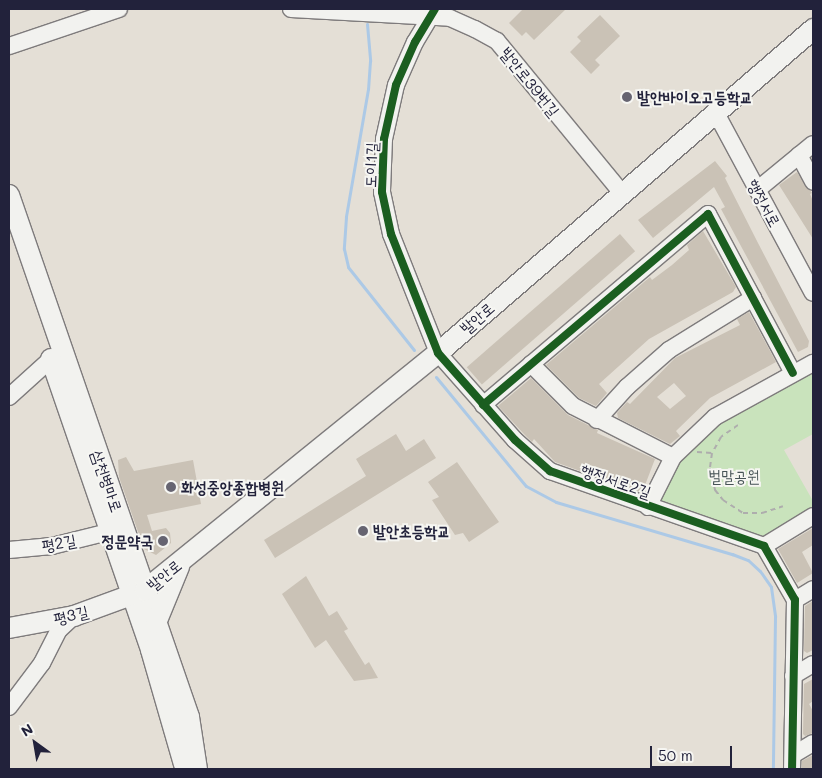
<!DOCTYPE html>
<html>
<head>
<meta charset="utf-8">
<style>
  body { margin:0 }
  #map { position:relative; width:822px; height:778px; overflow:hidden; background:#e4dfd6; font-family:Mali,"Poor Story",sans-serif }
  div>[style] { position:absolute }
  [style*='--x'] { left:calc(var(--x)*1px); top:calc(var(--y)*1px); width:calc(var(--w)*1px); rotate:calc(var(--a)*1deg) }
  .green>* { inset:0; background:#c9e3bc }
  .stream>* { height:3px; margin:-1.5px; padding:0 1.5px; transform-origin:1.5px; border-radius:1.5px; background:#acc9e6 }
  .building>* { inset:0; background:#cac2b6; transform-origin:0 0 }
  .path>* { height:2px; margin-top:-1px; transform-origin:0; background:repeating-linear-gradient(90deg,#aeadad 0 5px,transparent 0 9px) }
  .roads { filter:drop-shadow(1px 0 #7e7b7c) drop-shadow(-1px 0 #7e7b7c) drop-shadow(0 1px #7e7b7c) drop-shadow(0 -1px #7e7b7c) }
  .minor>* { height:16px; margin:-8px; padding:0 8px; transform-origin:8px; border-radius:8px; background:#f2f2ef }
  .major>* { height:20px; margin:-10px; padding:0 10px; transform-origin:10px; border-radius:10px; background:#f2f2ef }
  .cycleway>* { height:8px; margin:-4px; padding:0 4px; transform-origin:4px; border-radius:4px; background:#1b5e20 }
  .dots>* { width:14px; height:14px; translate:-50% -50%; box-sizing:border-box; border:2px solid #f6f6f2; border-radius:50% }
  span { translate:-50% -50%; white-space:nowrap; text-align:center; line-height:1.15; -webkit-text-stroke:4px #f6f6f2; paint-order:stroke }
  .street-label { font-size:16px; color:#22223b }
  .poi-label { font-size:16px; color:#22223b; font-weight:700 }
  .left { translate:0 -50%; text-align:left }
  .right { translate:-100% -50%; text-align:right }
  .park-label { font-size:16px; color:#465356 }
  .frame { position:absolute; inset:0; border:10px solid #22223b; pointer-events:none }
  .north { position:absolute; left:10px; top:718px; width:50px; height:50px; -webkit-text-stroke:4px #f6f6f2; paint-order:stroke; rotate:328deg; font-size:14px; font-weight:700; line-height:20px; text-align:center; color:#22223b }
  .north::after { content:''; display:block; margin:auto; width:18px; height:22px; background:#22223b; clip-path:polygon(50% 0,100% 100%,50% 72%,0 100%) }
  .scale { position:absolute; left:650px; top:746px; width:82px; height:22px; box-sizing:border-box; border:2px solid #22223b; border-top:0; padding-left:6px; font-size:15px; line-height:18px; white-space:nowrap; color:#22223b; -webkit-text-stroke:4px #f6f6f2; paint-order:stroke }
</style>
</head>
<body>
<div id="map">
  <div class="green">
    <div style="clip-path:polygon(813px 363px,813px 434px,784px 450px,813px 501px,813px 516px,764px 546px,648px 507px,673px 457px,715px 417px)"></div>
  </div>
  <div class="stream">
    <div style="--x:367;--y:24;--w:37;--a:85"></div>
    <div style="--x:370;--y:61;--w:28;--a:94"></div>
    <div style="--x:368;--y:89;--w:130;--a:99.8"></div>
    <div style="--x:346;--y:217;--w:32;--a:94"></div>
    <div style="--x:344;--y:249;--w:18;--a:77"></div>
    <div style="--x:348;--y:267;--w:106;--a:51.5"></div>
    <div style="--x:436;--y:377;--w:141;--a:50.5"></div>
    <div style="--x:526;--y:486;--w:34;--a:28"></div>
    <div style="--x:556;--y:502;--w:184;--a:16.5"></div>
    <div style="--x:732;--y:554;--w:17;--a:21"></div>
    <div style="--x:748;--y:560;--w:16;--a:43"></div>
    <div style="--x:760;--y:571;--w:19;--a:55"></div>
    <div style="--x:771;--y:587;--w:30;--a:82"></div>
    <div style="--x:775;--y:617;--w:152;--a:90.8"></div>
  </div>
  <div class="building">
    <div style="clip-path:polygon(523px 9px,566px 9px,534px 40px,526px 32px,522px 36px,509px 23px)"></div>
    <div style="clip-path:polygon(600px 15px,620px 36px,595px 60px,600px 65px,591px 74px,570px 52px,581px 41px,577px 37px)"></div>
    <div style="clip-path:polygon(715px 161px,727px 176px,725px 178px,758px 243px,809px 341px,808px 347px,798px 352px,721px 209px,725px 207px,714px 187px,653px 238px,638px 220px)"></div>
    <div style="clip-path:polygon(797px 172px,812px 193px,810px 194px,813px 201px,813px 239px,779px 185px)"></div>
    <div style="clip-path:polygon(703px 231px,736px 287px,733px 292px,649px 339px,599px 384px,607px 393px,596px 406px,579px 398px,546px 365px,650px 277px,652px 280px,672px 265px,689px 250px,687px 245px)"></div>
    <div style="left:620px;top:234px;width:23px;height:203px;rotate:49deg"></div>
    <div style="clip-path:polygon(evenodd,749px 312px,776px 362px,710px 398px,676px 431px,680px 436px,670px 444px,618px 418px,617px 413px,627px 402px,630px 404px,675px 358px,740px 325px,737px 319px,749px 312px,674px 383px,686px 396px,670px 409px,657px 397px,674px 383px)"></div>
    <div style="clip-path:polygon(531px 378px,568px 415px,598px 430px,597px 433px,655px 459px,642px 493px,555px 462px,534px 439px,532px 442px,523px 433px,498px 406px)"></div>
    <div style="clip-path:polygon(396px 434px,406px 451px,424px 439px,436px 458px,275px 558px,264px 540px,366px 476px,356px 459px)"></div>
    <div style="clip-path:polygon(126px 457px,134px 471px,193px 460px,201px 504px,147px 515px,152px 531px,166px 528px,170px 533px,171px 543px,156px 555px,144px 549px,119px 477px,118px 460px)"></div>
    <div style="clip-path:polygon(457px 462px,499px 522px,469px 542px,463px 533px,455px 535px,432px 500px,439px 497px,428px 482px)"></div>
    <div style="clip-path:polygon(813px 528px,813px 545px,802px 552px,813px 573px,797px 583px,778px 549px)"></div>
    <div style="clip-path:polygon(306px 576px,329px 616px,337px 611px,348px 629px,344px 631px,365px 665px,369px 662px,378px 678px,354px 681px,326px 640px,315px 648px,282px 594px)"></div>
    <div style="clip-path:polygon(813px 601px,813px 650px,807px 653px,804px 651px,805px 606px)"></div>
    <div style="clip-path:polygon(813px 679px,813px 701px,809px 704px,813px 711px,813px 733px,805px 736px,803px 734px,804px 684px)"></div>
    <div style="clip-path:polygon(813px 755px,813px 769px,802px 769px,802px 761px)"></div>
  </div>
  <div class="path">
    <div style="--x:738;--y:425;--w:21;--a:145"></div>
    <div style="--x:721;--y:437;--w:18;--a:119"></div>
    <div style="--x:712;--y:453;--w:15;--a:98"></div>
    <div style="--x:710;--y:468;--w:23;--a:77"></div>
    <div style="--x:715;--y:490;--w:13;--a:51"></div>
    <div style="--x:723;--y:500;--w:24;--a:33"></div>
    <div style="--x:743;--y:513;--w:19;--a:0"></div>
    <div style="--x:762;--y:513;--w:22;--a:-18"></div>
    <div style="--x:697;--y:452;--w:15;--a:4"></div>
  </div>
  <div class="roads">
    <div class="minor">
      <div style="--x:291;--y:9;--w:159;--a:3.2"></div>
      <div style="--x:450;--y:18;--w:27;--a:24"></div>
      <div style="--x:475;--y:29;--w:25;--a:29"></div>
      <div style="--x:497;--y:41;--w:197;--a:50.6"></div>
      <div style="--x:435;--y:9;--w:39;--a:121"></div>
      <div style="--x:415;--y:42;--w:47;--a:113.8"></div>
      <div style="--x:396;--y:85;--w:55;--a:102.5"></div>
      <div style="--x:384;--y:139;--w:53;--a:92.2"></div>
      <div style="--x:382;--y:192;--w:43;--a:77.9"></div>
      <div style="--x:391;--y:234;--w:128;--a:68.4"></div>
      <div style="--x:438;--y:353;--w:116;--a:48.5"></div>
      <div style="--x:515;--y:440;--w:47;--a:41.5"></div>
      <div style="--x:550;--y:471;--w:227;--a:19.3"></div>
      <div style="--x:9;--y:46;--w:116;--a:-18.6"></div>
      <div style="--x:716;--y:113;--w:204;--a:61.7"></div>
      <div style="--x:799;--y:155;--w:30;--a:62"></div>
      <div style="--x:757;--y:190;--w:72;--a:-39.4"></div>
      <div style="--x:531;--y:364;--w:59;--a:45"></div>
      <div style="--x:573;--y:406;--w:112;--a:27"></div>
      <div style="--x:9;--y:397;--w:57;--a:-42.1"></div>
      <div style="--x:483;--y:405;--w:295;--a:-40.3"></div>
      <div style="--x:708;--y:214;--w:180;--a:61.9"></div>
      <div style="--x:597;--y:420;--w:45;--a:-47.7"></div>
      <div style="--x:627;--y:387;--w:56;--a:-41.4"></div>
      <div style="--x:669;--y:350;--w:99;--a:-31.8"></div>
      <div style="--x:648;--y:507;--w:56;--a:-63.4"></div>
      <div style="--x:673;--y:457;--w:58;--a:-43.6"></div>
      <div style="--x:715;--y:417;--w:112;--a:-28.9"></div>
      <div style="--x:764;--y:546;--w:62;--a:60.1"></div>
      <div style="--x:795;--y:600;--w:169;--a:91"></div>
      <div style="--x:764;--y:546;--w:57;--a:-31.5"></div>
      <div style="--x:9;--y:550;--w:43;--a:-5.3"></div>
      <div style="--x:52;--y:546;--w:58;--a:-14"></div>
      <div style="--x:795;--y:600;--w:21;--a:-31"></div>
      <div style="--x:793;--y:676;--w:23;--a:-31"></div>
      <div style="--x:9;--y:707;--w:55;--a:-53.1"></div>
      <div style="--x:42;--y:663;--w:36;--a:-63"></div>
      <div style="--x:58;--y:631;--w:22;--a:-43"></div>
      <div style="--x:793;--y:755;--w:23;--a:-31"></div>
    </div>
    <div class="major">
      <div style="--x:9;--y:195;--w:552;--a:70.97"></div>
      <div style="--x:189;--y:717;--w:53;--a:81.3"></div>
      <div style="--x:51;--y:359;--w:308;--a:71"></div>
      <div style="--x:151;--y:650;--w:119;--a:73.9"></div>
      <div style="--x:156;--y:623;--w:61;--a:-67.7"></div>
      <div style="--x:9;--y:628;--w:66;--a:-10.5"></div>
      <div style="--x:74;--y:616;--w:76;--a:-20.1"></div>
      <div style="--x:145;--y:590;--w:377;--a:-39"></div>
      <div style="--x:438;--y:353;--w:496;--a:-40.8"></div>
    </div>
  </div>
  <div class="cycleway">
    <div style="--x:435;--y:9;--w:39;--a:121"></div>
    <div style="--x:415;--y:42;--w:47;--a:113.8"></div>
    <div style="--x:396;--y:85;--w:55;--a:102.5"></div>
    <div style="--x:384;--y:139;--w:53;--a:92.2"></div>
    <div style="--x:382;--y:192;--w:43;--a:77.9"></div>
    <div style="--x:391;--y:234;--w:128;--a:68.4"></div>
    <div style="--x:438;--y:353;--w:116;--a:48.5"></div>
    <div style="--x:515;--y:440;--w:47;--a:41.5"></div>
    <div style="--x:550;--y:471;--w:227;--a:19.3"></div>
    <div style="--x:764;--y:546;--w:62;--a:60.1"></div>
    <div style="--x:795;--y:600;--w:169;--a:91"></div>
    <div style="--x:483;--y:405;--w:295;--a:-40.3"></div>
    <div style="--x:708;--y:214;--w:180;--a:61.9"></div>
  </div>
  <div class="dots">
    <div style="left:627px;top:97px;background:#666471"></div>
    <div style="left:171px;top:487px;background:#666471"></div>
    <div style="left:363px;top:531px;background:#666471"></div>
    <div style="left:163px;top:541px;background:#666471"></div>
  </div>
  <div class="street-label">
    <span style="left:530px;top:82px;rotate:51deg">발안로39번길</span>
    <span style="left:371px;top:165px;rotate:-88deg">도이1길</span>
    <span style="left:764px;top:203px;rotate:62deg">행정서로</span>
    <span style="left:477px;top:318px;rotate:-41deg">발안로</span>
    <span style="left:107px;top:481px;rotate:71deg">삼천병마로</span>
    <span style="left:616px;top:481px;rotate:19deg">행정서로2길</span>
    <span style="left:59px;top:543px;rotate:-11deg">평2길</span>
    <span style="left:164px;top:575px;rotate:-39deg">발안로</span>
    <span style="left:71px;top:615px;rotate:-14deg">평3길</span>
  </div>
  <div class="poi-label">
    <span class="left" style="left:637px;top:97px">발안바이오고등학교</span>
    <span class="left" style="left:181px;top:487px">화성중앙종합병원</span>
    <span class="left" style="left:373px;top:531px">발안초등학교</span>
    <span class="right" style="left:153px;top:541px">정문약국</span>
  </div>
  <div class="park-label">
    <span style="left:734px;top:476px">벌말공원</span>
  </div>
  <div class="frame"></div>
  <div class="north">N</div>
  <div class="scale">50 m</div>
</div>
</body>
</html>
